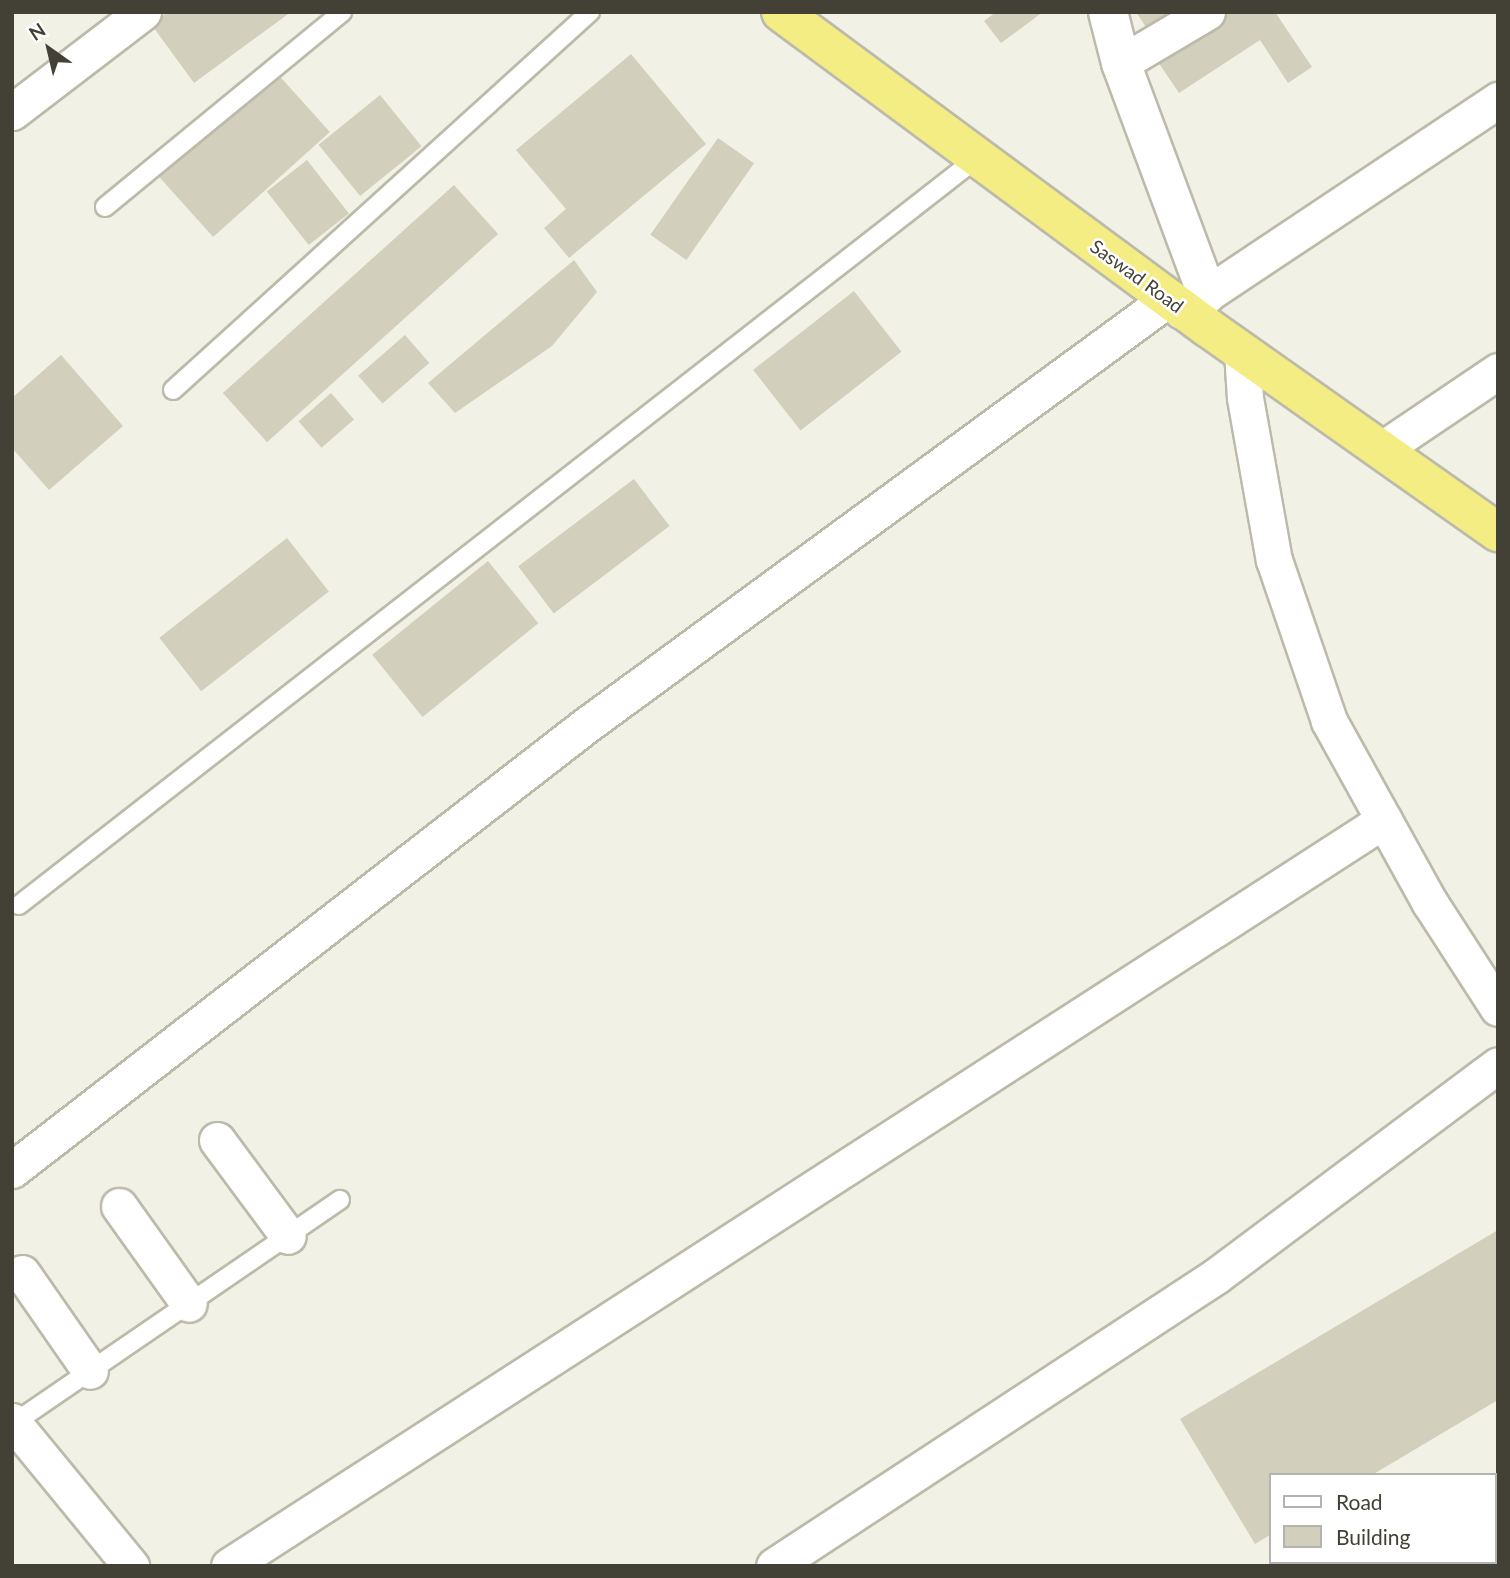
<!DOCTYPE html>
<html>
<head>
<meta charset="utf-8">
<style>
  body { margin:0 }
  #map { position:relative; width:1510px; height:1578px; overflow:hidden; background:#f1f1e6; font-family:Lato,sans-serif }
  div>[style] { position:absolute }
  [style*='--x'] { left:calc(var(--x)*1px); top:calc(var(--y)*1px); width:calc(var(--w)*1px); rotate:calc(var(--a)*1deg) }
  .building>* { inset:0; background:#d2cfbc; transform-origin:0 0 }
  .roads { filter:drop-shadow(2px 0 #bcbaa9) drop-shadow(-2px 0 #bcbaa9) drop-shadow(0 2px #bcbaa9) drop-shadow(0 -2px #bcbaa9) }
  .service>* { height:18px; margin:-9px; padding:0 9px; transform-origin:9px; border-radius:9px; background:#fff }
  .minor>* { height:35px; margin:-17.5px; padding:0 17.5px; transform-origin:17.5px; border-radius:17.5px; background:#fff }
  .tertiary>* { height:38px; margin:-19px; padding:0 19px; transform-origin:19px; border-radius:19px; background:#fff }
  .trunk>* { height:38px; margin:-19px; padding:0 19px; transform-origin:19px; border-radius:19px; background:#f4ed84 }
  span { translate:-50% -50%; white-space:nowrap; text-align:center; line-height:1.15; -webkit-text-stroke:5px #fff; paint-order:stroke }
  .street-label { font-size:19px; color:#434136 }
  .frame { position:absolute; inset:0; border:14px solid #434136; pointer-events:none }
  .legend { position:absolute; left:1269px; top:1473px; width:228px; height:91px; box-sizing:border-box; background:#fff; border:2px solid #b4b3af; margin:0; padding:9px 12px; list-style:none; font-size:21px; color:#434136 }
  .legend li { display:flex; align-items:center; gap:14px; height:35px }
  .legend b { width:35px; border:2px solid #b4b3af }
  .north { position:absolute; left:14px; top:14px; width:70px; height:70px; -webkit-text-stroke:5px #fff; paint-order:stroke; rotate:326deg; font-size:19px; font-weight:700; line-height:28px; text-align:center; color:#434136 }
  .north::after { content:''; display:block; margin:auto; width:24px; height:32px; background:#434136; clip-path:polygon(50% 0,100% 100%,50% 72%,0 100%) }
</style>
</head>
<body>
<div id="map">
  <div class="building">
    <div style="clip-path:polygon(168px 12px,291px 12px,194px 83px,151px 24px)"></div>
    <div style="clip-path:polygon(996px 12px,1043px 12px,1001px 43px,984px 21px)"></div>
    <div style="clip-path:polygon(1136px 12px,1200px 12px,1155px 41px)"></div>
    <div style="clip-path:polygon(1219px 12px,1275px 12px,1312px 67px,1288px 83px,1260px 40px,1179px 93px,1154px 56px)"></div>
    <div style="clip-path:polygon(631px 54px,706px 144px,569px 258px,544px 228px,566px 209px,516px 150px)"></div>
    <div style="left:275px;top:71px;width:82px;height:157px;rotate:48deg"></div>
    <div style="left:380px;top:95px;width:66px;height:79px;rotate:51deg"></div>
    <div style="left:718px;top:138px;width:44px;height:118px;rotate:35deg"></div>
    <div style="left:307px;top:160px;width:68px;height:51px;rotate:52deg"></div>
    <div style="left:454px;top:185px;width:66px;height:311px;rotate:48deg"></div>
    <div style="clip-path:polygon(574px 260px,597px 292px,552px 346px,455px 413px,428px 383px)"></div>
    <div style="left:854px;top:291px;width:77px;height:128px;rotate:52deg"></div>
    <div style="left:405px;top:335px;width:37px;height:62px;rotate:49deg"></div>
    <div style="clip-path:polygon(61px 355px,123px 426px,49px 490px,12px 448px,12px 398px)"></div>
    <div style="left:331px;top:393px;width:35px;height:43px;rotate:49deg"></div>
    <div style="left:634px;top:479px;width:59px;height:145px;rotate:53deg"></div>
    <div style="left:287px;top:538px;width:68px;height:162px;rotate:52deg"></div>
    <div style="left:488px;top:561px;width:80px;height:149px;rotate:51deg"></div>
    <div style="clip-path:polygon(1498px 1230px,1498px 1400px,1372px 1475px,1270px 1475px,1270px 1535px,1255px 1544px,1180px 1419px)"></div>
  </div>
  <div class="roads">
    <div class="service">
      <div style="--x:105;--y:207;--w:307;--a:-39.4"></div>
      <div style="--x:173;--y:390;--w:563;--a:-42.19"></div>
      <div style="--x:19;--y:905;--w:1213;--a:-37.94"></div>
      <div style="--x:14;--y:1423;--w:395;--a:-34.4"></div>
    </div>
    <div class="minor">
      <div style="--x:1121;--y:63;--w:100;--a:-30.7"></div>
      <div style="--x:12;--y:112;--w:165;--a:-37.4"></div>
      <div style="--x:1207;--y:294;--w:350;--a:-33.7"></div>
      <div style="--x:1242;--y:352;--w:46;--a:86.3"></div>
      <div style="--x:1245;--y:398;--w:165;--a:79.9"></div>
      <div style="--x:1274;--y:560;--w:170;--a:71.1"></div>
      <div style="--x:1329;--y:721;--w:208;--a:61"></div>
      <div style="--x:1430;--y:903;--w:125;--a:57.1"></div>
      <div style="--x:1381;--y:450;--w:141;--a:-34"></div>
      <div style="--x:217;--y:1140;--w:119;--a:53.5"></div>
      <div style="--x:12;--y:1170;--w:725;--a:-37.77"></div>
      <div style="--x:585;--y:726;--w:723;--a:-36.22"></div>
      <div style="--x:119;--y:1206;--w:120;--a:54.5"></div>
      <div style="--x:22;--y:1273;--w:119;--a:55.2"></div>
      <div style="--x:12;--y:1421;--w:188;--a:50.6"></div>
      <div style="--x:229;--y:1566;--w:1375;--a:-32.86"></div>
      <div style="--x:774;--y:1566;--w:529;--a:-33.27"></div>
      <div style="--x:1216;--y:1276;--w:352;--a:-36.8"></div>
    </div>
    <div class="tertiary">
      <div style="--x:1108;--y:12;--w:53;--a:75.7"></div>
      <div style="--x:1121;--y:63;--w:246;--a:69.6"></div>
      <div style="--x:1207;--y:294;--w:29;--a:146"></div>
    </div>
    <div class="trunk">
      <div style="--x:781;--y:12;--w:530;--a:36.48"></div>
      <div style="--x:1207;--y:327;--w:356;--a:35.2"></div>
    </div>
  </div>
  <div class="street-label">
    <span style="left:1137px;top:276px;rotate:36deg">Saswad Road</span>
  </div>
  <div class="frame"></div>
  <ul class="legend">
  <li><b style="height:9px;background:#fff"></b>Road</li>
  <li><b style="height:19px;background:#d2cfbc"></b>Building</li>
  </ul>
  <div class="north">N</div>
</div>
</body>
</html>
